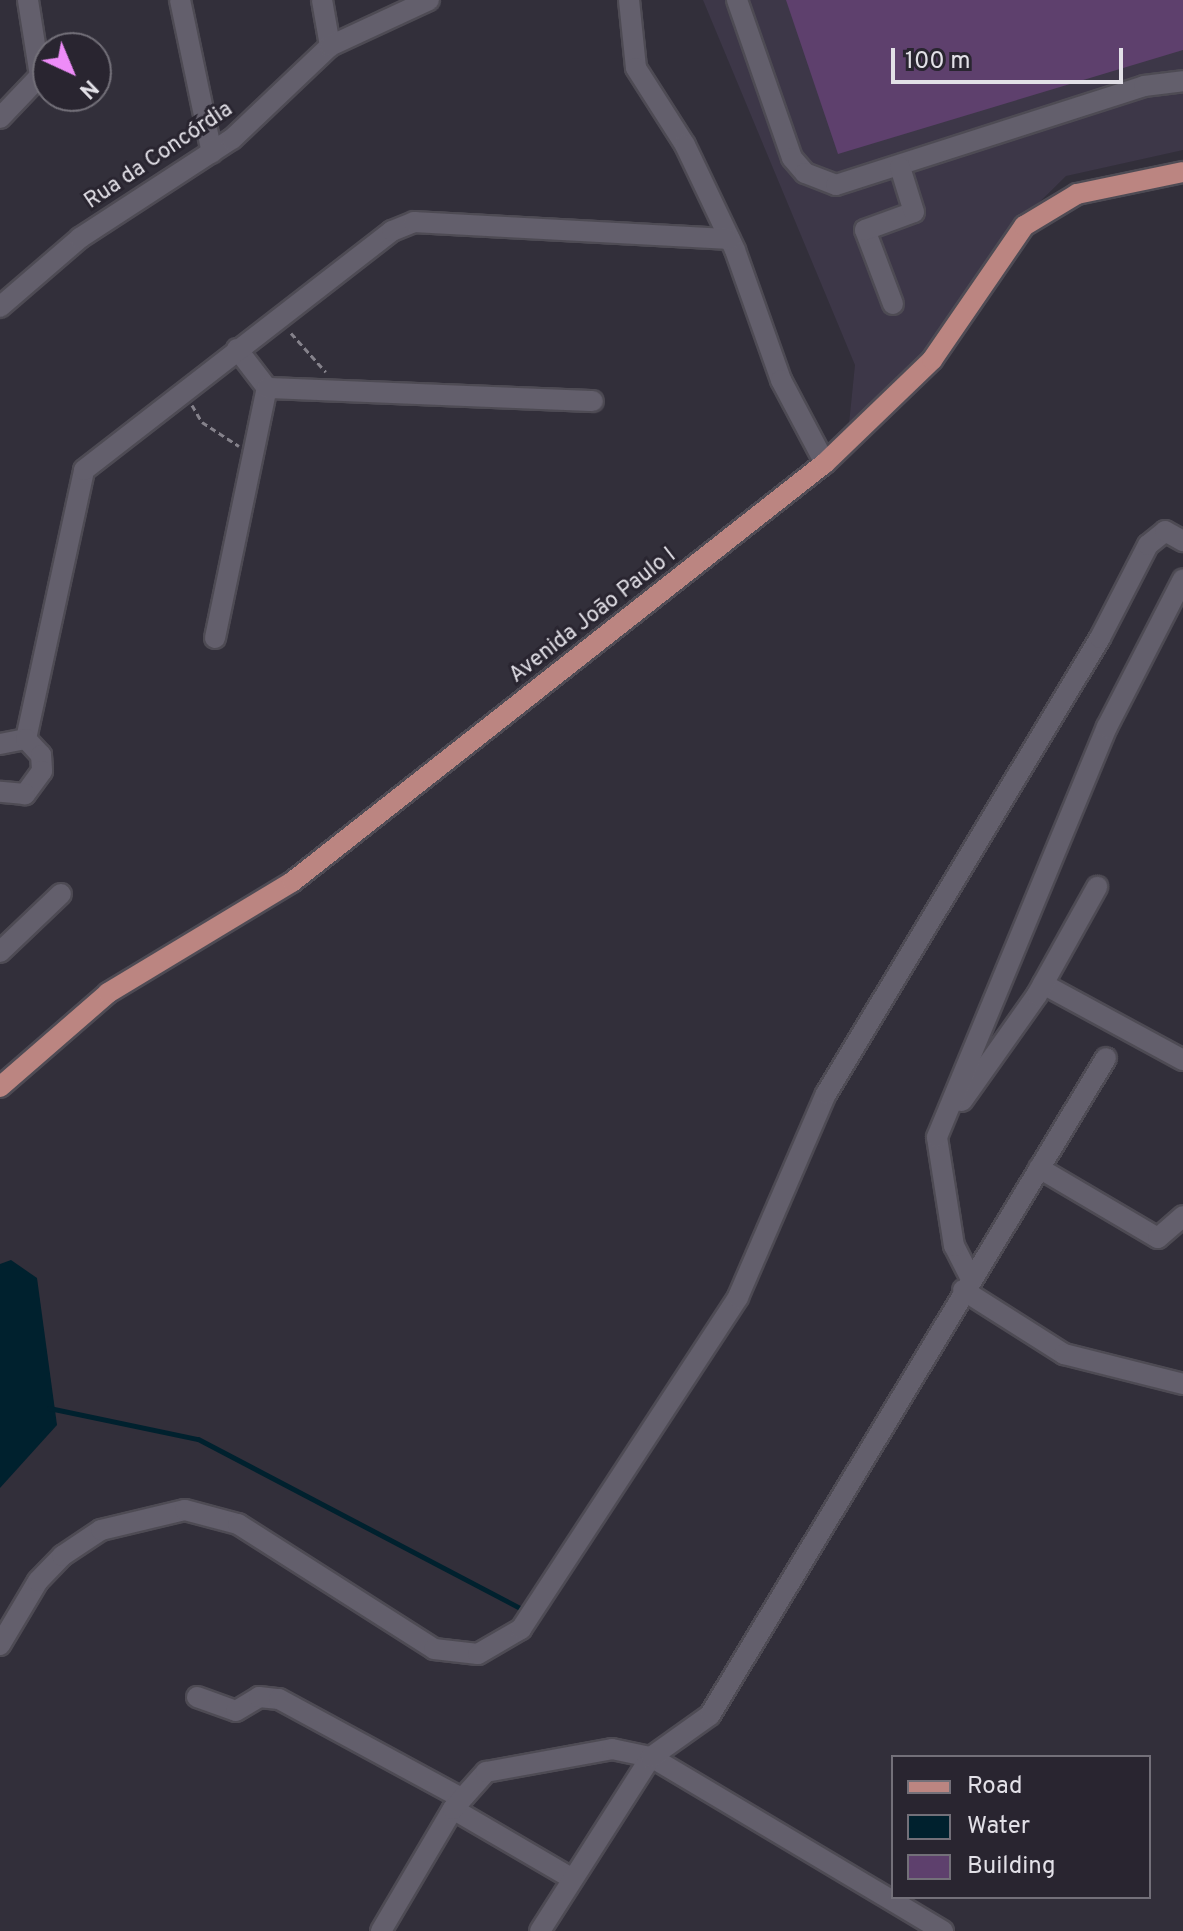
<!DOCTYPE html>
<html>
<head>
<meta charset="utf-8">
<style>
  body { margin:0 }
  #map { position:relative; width:1183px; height:1931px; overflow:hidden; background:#322f3a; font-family:Overpass,sans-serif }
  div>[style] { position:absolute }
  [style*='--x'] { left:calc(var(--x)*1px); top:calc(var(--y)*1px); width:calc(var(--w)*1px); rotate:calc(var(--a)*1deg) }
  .built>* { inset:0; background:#3d3748 }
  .water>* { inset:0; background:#00212e }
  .stream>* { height:5px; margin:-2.5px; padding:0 2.5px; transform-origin:2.5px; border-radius:2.5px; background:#00212e }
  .building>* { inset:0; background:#5e406d }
  .path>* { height:3px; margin-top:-1.5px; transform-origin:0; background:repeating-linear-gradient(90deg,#85828b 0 6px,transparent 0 10px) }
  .roads { filter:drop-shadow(2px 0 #4e4b54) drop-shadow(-2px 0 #4e4b54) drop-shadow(0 2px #4e4b54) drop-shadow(0 -2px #4e4b54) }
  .minor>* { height:20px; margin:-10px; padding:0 10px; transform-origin:10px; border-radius:10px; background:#635f6c }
  .major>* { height:20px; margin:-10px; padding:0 10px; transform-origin:10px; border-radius:10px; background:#bb8581 }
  span { translate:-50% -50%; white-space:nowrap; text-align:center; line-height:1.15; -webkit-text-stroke:6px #292530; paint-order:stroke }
  .street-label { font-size:22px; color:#e2e0e7 }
  .legend { position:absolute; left:891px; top:1755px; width:260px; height:144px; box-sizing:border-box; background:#292530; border:2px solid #737079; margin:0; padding:10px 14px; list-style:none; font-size:24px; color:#e2e0e7 }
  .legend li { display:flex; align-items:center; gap:16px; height:40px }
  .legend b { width:40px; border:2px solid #737079 }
  .north { position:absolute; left:32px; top:32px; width:80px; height:80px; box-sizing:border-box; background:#292530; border:2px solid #737079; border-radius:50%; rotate:136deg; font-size:22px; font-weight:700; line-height:32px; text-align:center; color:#e2e0e7 }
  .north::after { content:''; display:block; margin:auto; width:28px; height:36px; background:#ee8cf8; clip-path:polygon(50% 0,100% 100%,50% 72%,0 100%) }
  .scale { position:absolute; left:891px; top:48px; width:232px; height:36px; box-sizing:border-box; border:4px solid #e2e0e7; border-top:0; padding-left:10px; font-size:24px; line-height:28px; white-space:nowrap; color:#e2e0e7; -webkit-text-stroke:6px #292530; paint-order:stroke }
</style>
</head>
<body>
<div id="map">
  <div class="built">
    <div style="clip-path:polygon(703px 0,1183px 0,1183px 150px,1066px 176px,998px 243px,926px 355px,890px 395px,849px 424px,855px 365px)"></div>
  </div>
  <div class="water">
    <div style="clip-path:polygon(11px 1260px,37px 1278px,57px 1425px,0 1488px,0 1264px)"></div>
  </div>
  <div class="stream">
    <div style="--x:49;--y:1408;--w:152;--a:11.8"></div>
    <div style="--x:198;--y:1439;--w:366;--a:27.7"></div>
  </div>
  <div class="building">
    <div style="clip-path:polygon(786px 0,1183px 0,1183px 50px,838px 154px)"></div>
  </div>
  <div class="path">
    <div style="--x:291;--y:333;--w:52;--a:48.1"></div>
    <div style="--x:192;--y:405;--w:20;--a:60"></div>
    <div style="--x:202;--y:422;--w:44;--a:33"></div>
  </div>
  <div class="roads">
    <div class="minor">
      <div style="--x:180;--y:0;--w:156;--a:78.2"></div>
      <div style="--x:322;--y:0;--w:47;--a:80.1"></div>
      <div style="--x:629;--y:0;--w:68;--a:84.1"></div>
      <div style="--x:636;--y:68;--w:91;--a:57.5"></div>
      <div style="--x:685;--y:145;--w:116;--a:64.5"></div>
      <div style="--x:735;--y:250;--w:138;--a:70.5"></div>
      <div style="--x:781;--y:380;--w:94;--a:62.1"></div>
      <div style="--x:737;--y:0;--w:167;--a:70.8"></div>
      <div style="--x:792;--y:158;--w:20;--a:49"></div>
      <div style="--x:805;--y:173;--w:33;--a:21"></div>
      <div style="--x:836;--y:185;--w:324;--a:-17.8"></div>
      <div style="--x:1144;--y:86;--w:39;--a:-7"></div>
      <div style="--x:0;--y:118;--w:58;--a:-46.4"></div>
      <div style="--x:40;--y:76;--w:77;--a:-99"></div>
      <div style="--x:893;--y:304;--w:79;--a:-110.7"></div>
      <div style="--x:865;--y:230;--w:52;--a:-20.2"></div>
      <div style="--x:914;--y:212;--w:47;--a:-107.3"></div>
      <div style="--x:0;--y:307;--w:106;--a:-40.8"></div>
      <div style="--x:80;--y:238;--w:181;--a:-33.1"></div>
      <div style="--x:232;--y:139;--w:135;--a:-43.5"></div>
      <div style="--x:330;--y:46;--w:109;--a:-24.9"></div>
      <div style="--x:237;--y:349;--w:49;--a:52.4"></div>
      <div style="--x:215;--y:638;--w:255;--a:-78.3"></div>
      <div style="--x:267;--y:388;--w:326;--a:2.3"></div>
      <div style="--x:26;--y:739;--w:275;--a:-77.8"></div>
      <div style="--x:84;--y:470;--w:390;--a:-37.8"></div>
      <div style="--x:392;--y:231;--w:24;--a:-22"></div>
      <div style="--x:414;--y:222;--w:316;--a:3.1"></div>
      <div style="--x:0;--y:744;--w:26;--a:-11"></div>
      <div style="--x:26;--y:739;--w:22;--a:47"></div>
      <div style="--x:41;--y:755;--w:16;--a:86"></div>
      <div style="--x:42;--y:771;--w:29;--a:126"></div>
      <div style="--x:25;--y:794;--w:25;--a:-175"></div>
      <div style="--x:0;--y:952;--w:84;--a:-43.6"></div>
      <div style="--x:1043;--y:984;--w:159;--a:28.5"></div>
      <div style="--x:962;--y:1101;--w:130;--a:-54.7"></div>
      <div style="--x:1037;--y:995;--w:124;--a:-60.9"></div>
      <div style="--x:1039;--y:1168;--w:138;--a:30.5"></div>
      <div style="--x:1158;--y:1238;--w:33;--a:-41"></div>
      <div style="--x:970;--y:1277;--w:35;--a:-117"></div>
      <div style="--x:954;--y:1246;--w:110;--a:-98.9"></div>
      <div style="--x:937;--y:1137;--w:444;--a:-67.5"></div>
      <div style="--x:1107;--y:727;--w:166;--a:-62.8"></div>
      <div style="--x:963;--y:1290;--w:120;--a:32.4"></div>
      <div style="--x:1064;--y:1354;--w:123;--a:14.1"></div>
      <div style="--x:0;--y:1645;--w:74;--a:-59.3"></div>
      <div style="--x:38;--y:1581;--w:35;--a:-46"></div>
      <div style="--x:62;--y:1556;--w:47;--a:-33.7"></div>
      <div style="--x:101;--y:1530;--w:86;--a:-13.4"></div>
      <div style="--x:185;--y:1510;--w:55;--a:14.8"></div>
      <div style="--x:238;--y:1524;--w:232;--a:32.5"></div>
      <div style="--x:434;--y:1649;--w:44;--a:6.5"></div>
      <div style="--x:478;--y:1654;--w:50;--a:-30.2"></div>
      <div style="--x:521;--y:1629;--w:397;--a:-56.8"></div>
      <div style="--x:738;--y:1297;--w:221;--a:-66.6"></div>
      <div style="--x:826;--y:1094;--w:532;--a:-59"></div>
      <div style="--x:1100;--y:638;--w:105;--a:-62.7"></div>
      <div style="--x:1148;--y:545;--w:22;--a:-39"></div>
      <div style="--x:1165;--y:531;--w:21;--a:29"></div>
      <div style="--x:197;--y:1697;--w:41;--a:19.7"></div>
      <div style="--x:236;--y:1711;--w:27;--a:-31"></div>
      <div style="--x:259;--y:1697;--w:20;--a:6"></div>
      <div style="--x:279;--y:1699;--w:207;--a:28.5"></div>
      <div style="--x:453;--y:1809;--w:137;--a:30.3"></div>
      <div style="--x:381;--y:1931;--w:142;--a:-59.5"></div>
      <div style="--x:453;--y:1809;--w:50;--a:-48.3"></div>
      <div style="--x:486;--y:1772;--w:128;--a:-10.3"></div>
      <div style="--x:612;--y:1749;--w:40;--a:12"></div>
      <div style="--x:651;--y:1757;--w:340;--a:30.8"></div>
      <div style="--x:540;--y:1931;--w:206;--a:-57.5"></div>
      <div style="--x:651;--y:1757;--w:72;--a:-35.4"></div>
      <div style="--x:710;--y:1715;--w:767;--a:-58.92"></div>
    </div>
    <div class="major">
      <div style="--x:0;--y:1087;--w:143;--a:-41"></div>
      <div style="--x:108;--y:993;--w:215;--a:-31.1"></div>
      <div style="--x:292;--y:882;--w:678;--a:-38.17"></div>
      <div style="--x:825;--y:463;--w:149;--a:-43.9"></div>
      <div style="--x:932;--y:360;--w:163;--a:-55.5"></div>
      <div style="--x:1024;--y:226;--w:62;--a:-31.1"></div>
      <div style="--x:1077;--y:194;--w:108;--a:-11.7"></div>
    </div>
  </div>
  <div class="street-label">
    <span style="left:159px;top:156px;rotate:-34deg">Rua da Concórdia</span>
    <span style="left:593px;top:616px;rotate:-38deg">Avenida João Paulo I</span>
  </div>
  <ul class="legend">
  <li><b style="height:10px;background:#bb8581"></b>Road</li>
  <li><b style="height:22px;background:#00212e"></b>Water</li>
  <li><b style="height:22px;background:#5e406d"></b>Building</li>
  </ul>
  <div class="north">N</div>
  <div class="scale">100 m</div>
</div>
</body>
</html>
